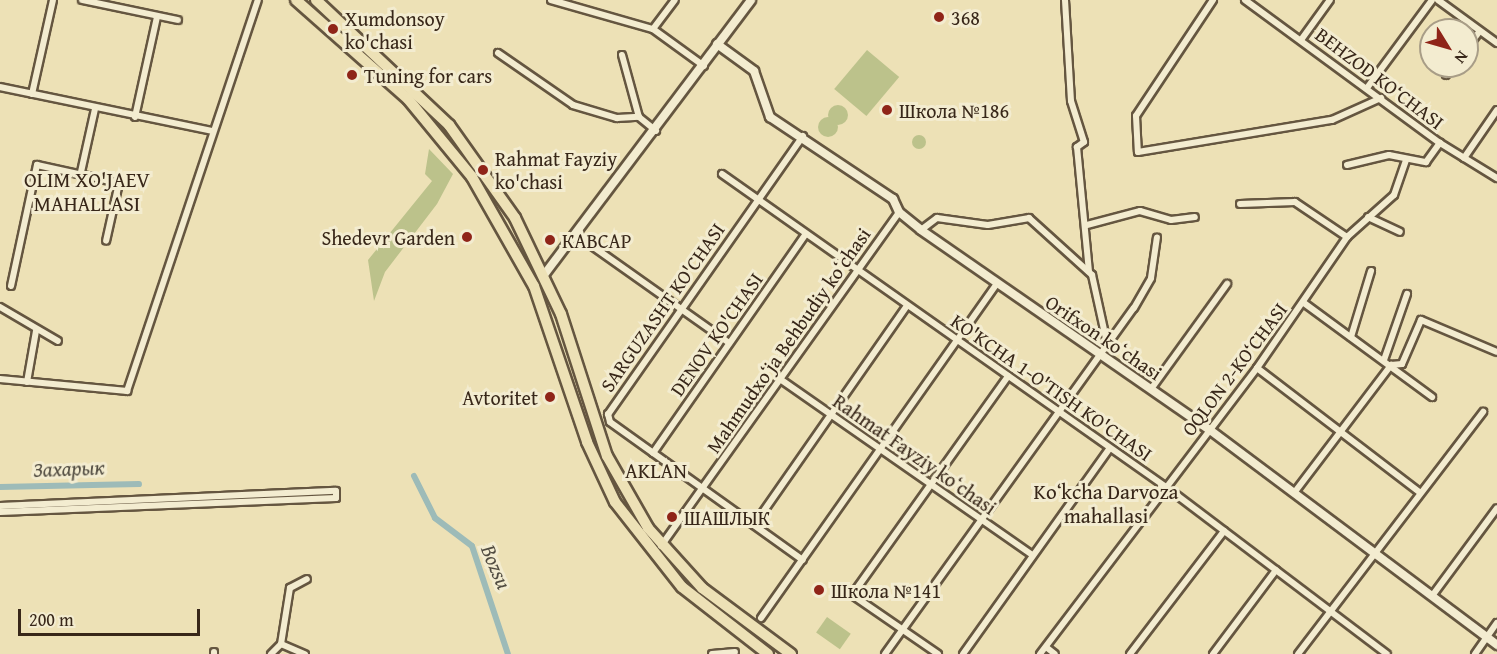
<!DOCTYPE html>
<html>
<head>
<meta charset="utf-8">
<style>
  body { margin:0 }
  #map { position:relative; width:1497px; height:654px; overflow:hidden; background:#ede1b6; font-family:"Gentium Book Plus",serif }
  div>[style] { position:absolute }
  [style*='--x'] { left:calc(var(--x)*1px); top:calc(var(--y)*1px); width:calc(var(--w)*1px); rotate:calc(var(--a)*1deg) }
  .green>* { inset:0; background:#bcc28b; transform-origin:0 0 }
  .round { border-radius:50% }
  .canal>* { height:6px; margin:-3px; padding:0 3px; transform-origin:3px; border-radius:3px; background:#9dbbb8 }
  .roads { filter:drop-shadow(2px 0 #655640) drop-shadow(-2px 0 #655640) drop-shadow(0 2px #655640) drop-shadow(0 -2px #655640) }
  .minor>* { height:6px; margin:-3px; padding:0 3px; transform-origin:3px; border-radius:3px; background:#f3ecd0 }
  .tertiary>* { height:8px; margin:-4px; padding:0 4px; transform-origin:4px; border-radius:4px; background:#f3ecd0 }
  .primary>* { height:10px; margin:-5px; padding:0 5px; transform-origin:5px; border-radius:5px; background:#ede1b6 }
  .dots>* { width:16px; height:16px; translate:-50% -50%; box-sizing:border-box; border:3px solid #f3ecd0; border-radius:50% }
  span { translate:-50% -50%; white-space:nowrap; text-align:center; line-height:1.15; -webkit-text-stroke:6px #f3ecd0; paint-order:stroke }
  .poi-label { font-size:20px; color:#382719 }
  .left { translate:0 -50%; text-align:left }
  .right { translate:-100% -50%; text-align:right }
  .street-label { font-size:20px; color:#382719 }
  .neighbourhood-label { font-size:21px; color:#382719 }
  .water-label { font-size:21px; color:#514c41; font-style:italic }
  .north { position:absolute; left:1419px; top:18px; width:60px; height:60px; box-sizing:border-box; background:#f3ecd0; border:2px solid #a89d87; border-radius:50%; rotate:127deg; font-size:16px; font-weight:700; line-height:24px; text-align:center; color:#382719 }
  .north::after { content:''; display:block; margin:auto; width:21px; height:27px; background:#8f2418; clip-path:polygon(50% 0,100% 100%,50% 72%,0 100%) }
  .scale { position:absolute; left:18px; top:609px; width:182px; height:27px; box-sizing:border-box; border:3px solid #382719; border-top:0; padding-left:8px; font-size:18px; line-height:21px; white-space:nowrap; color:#382719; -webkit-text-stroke:4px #f3ecd0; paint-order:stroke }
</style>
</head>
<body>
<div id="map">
  <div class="green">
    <div style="left:867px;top:50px;width:42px;height:51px;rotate:40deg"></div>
    <div class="round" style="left:828px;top:105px;width:20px;height:20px"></div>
    <div class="round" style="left:818px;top:117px;width:20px;height:20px"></div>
    <div class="round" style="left:912px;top:135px;width:14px;height:14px"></div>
    <div style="clip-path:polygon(429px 149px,453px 174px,437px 204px,385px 272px,374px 301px,368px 260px,432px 181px,425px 174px)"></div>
    <div style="left:827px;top:617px;width:29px;height:19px;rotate:35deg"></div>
  </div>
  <div class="canal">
    <div style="--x:414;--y:476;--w:47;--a:63.4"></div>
    <div style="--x:435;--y:518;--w:46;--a:37.1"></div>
    <div style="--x:472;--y:546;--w:114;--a:71.6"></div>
    <div style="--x:0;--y:487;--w:139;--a:-1.2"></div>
  </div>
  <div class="roads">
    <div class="minor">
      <div style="--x:82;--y:0;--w:98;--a:11.8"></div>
      <div style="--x:551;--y:0;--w:106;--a:15.9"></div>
      <div style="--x:653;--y:29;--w:63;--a:36"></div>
      <div style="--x:1065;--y:0;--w:101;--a:86.6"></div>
      <div style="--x:1071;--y:101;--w:43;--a:72.4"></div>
      <div style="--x:1084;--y:142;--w:9;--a:144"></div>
      <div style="--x:1077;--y:147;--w:125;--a:84.5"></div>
      <div style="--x:1213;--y:0;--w:139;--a:123.6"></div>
      <div style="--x:1136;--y:116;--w:36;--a:87"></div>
      <div style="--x:1138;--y:152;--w:197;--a:-9.4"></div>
      <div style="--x:1332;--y:120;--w:54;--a:-24.2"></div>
      <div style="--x:1245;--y:0;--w:242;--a:36.3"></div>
      <div style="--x:1440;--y:143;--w:67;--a:31.6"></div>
      <div style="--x:1438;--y:0;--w:73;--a:36.1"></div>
      <div style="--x:653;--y:29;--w:36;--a:-53"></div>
      <div style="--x:1301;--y:40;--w:49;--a:-54.1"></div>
      <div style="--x:1467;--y:48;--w:21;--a:-53"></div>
      <div style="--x:498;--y:53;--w:91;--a:34.7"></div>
      <div style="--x:573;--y:105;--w:46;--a:16.5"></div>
      <div style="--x:617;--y:118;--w:22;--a:-3"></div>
      <div style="--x:639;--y:117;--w:22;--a:39"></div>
      <div style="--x:622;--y:55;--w:64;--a:74.7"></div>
      <div style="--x:1446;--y:75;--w:11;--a:-52"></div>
      <div style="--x:0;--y:87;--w:217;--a:11.7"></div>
      <div style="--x:1367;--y:88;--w:109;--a:-53.5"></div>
      <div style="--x:32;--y:94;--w:96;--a:-77.4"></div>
      <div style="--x:135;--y:117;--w:102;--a:-77.6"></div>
      <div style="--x:803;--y:136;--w:340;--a:125"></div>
      <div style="--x:608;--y:414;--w:8;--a:76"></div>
      <div style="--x:610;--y:422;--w:237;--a:35.6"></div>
      <div style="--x:1464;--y:158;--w:58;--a:-55.5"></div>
      <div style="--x:1347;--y:165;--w:43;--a:-13.4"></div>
      <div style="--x:1389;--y:155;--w:38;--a:11"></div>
      <div style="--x:1426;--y:162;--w:24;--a:-54"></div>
      <div style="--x:81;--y:172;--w:65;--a:-77.5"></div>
      <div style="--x:722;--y:174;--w:543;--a:35.18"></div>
      <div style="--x:1166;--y:487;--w:277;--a:37.1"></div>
      <div style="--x:1240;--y:204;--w:55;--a:-2.1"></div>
      <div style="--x:1295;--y:202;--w:63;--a:33.9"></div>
      <div style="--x:1368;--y:217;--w:35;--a:25"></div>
      <div style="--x:1087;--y:225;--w:55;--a:-14.8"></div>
      <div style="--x:1140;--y:211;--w:32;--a:16"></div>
      <div style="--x:1171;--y:220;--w:24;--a:-7"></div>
      <div style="--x:921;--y:230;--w:20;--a:-37"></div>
      <div style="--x:937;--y:218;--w:51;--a:7.8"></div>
      <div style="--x:988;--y:225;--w:42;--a:-9.7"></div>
      <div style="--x:1029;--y:218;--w:85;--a:42.1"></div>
      <div style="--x:1092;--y:275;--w:70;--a:77.6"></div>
      <div style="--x:578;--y:236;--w:185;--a:35.3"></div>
      <div style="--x:11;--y:286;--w:124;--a:-77.9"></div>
      <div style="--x:37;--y:165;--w:84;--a:12.4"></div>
      <div style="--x:119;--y:183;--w:59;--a:102.6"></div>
      <div style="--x:1304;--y:303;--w:159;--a:36.3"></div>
      <div style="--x:0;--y:307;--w:67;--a:30.4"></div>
      <div style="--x:1351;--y:337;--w:69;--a:-73.1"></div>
      <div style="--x:1384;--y:360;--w:70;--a:-70.8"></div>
      <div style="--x:1257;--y:368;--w:204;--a:37.4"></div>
      <div style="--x:0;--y:379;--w:128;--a:5.4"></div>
      <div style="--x:127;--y:391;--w:412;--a:-71.5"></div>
      <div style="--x:780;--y:379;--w:307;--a:34.9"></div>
      <div style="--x:27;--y:382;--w:52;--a:-80"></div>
      <div style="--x:1151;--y:389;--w:130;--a:-54.1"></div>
      <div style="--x:653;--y:453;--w:267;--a:-55.1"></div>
      <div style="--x:1294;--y:493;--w:161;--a:-52.8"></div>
      <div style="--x:1391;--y:365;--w:11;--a:-5"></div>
      <div style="--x:1402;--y:364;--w:48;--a:-66.6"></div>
      <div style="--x:1421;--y:320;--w:82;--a:22.8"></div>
      <div style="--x:0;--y:506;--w:336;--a:-2.6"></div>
      <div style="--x:336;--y:491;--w:7;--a:90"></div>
      <div style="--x:336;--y:498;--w:336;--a:177.6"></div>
      <div style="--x:754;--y:525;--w:267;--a:-55.1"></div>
      <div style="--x:661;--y:546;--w:410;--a:-54.5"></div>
      <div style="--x:1432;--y:596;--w:109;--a:-53.5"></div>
      <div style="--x:761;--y:618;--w:408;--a:-54.8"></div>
      <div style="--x:281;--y:644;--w:26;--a:23"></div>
      <div style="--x:1046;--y:647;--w:11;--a:38"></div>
      <div style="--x:214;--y:654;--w:2;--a:-90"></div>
      <div style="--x:271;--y:654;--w:14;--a:-45"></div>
      <div style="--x:281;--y:644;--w:57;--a:-80.9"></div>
      <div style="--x:290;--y:588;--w:19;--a:-28"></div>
      <div style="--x:712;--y:654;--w:23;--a:-5"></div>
      <div style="--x:885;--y:654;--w:426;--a:-54.3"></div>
      <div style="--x:1134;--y:308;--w:34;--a:-60"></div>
      <div style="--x:1151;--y:278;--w:41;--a:-81.7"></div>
      <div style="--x:938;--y:654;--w:104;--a:-145.5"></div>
      <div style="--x:852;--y:595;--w:269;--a:-54.5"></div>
      <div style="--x:963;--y:654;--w:252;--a:-54.5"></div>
      <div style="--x:1040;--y:654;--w:359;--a:-52.8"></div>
      <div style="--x:1257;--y:368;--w:159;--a:-55.5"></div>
      <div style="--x:1347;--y:237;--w:63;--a:-41.8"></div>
      <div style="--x:1394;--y:195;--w:36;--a:-71"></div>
      <div style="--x:1130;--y:654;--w:155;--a:-52.6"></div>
      <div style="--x:1213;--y:654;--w:105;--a:-53.1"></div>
      <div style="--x:1298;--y:654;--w:305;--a:-52.6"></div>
      <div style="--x:1475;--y:654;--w:38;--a:-55"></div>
    </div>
    <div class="tertiary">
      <div style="--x:717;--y:44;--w:46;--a:36.1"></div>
      <div style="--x:754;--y:71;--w:49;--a:70.8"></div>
      <div style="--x:770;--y:117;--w:148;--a:33.7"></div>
      <div style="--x:893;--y:199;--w:14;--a:65"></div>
      <div style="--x:899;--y:212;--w:28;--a:39"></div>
      <div style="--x:921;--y:230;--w:351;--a:34.7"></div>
      <div style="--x:1210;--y:430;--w:359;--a:36.8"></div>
      <div style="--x:544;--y:275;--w:344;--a:-53"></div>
    </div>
    <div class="primary">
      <div style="--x:296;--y:0;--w:149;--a:41.5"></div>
      <div style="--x:408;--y:99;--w:101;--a:50.6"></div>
      <div style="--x:472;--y:177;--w:125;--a:60.4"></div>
      <div style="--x:534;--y:286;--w:165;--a:71.2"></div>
      <div style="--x:587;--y:442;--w:66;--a:65"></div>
      <div style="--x:615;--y:502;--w:108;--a:51.8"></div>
      <div style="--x:682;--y:587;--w:109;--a:37.9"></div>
      <div style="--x:316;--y:0;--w:183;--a:43.2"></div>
      <div style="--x:449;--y:125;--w:114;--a:54.6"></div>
      <div style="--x:515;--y:218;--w:106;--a:64.4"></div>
      <div style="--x:561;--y:314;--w:149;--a:72.1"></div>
      <div style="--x:607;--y:456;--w:83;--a:60.3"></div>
      <div style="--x:648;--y:528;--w:81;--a:48"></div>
      <div style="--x:702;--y:588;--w:111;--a:36.6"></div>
    </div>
  </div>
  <div class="dots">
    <div style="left:939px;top:17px;background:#8f2418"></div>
    <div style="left:333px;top:29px;background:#8f2418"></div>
    <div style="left:352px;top:75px;background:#8f2418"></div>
    <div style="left:887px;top:110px;background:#8f2418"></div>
    <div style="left:483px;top:170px;background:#8f2418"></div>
    <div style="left:467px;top:237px;background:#8f2418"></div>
    <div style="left:550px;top:240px;background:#8f2418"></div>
    <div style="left:550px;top:397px;background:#8f2418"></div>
    <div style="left:672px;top:517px;background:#8f2418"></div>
    <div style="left:819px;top:590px;background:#8f2418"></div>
  </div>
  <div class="poi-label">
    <span class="left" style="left:951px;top:17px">368</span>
    <span class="left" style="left:345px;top:30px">Xumdonsoy<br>ko'chasi</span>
    <span class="left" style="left:364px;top:75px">Tuning for cars</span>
    <span class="left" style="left:899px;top:110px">Школа №186</span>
    <span class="left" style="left:495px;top:170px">Rahmat Fayziy<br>ko'chasi</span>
    <span class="right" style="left:455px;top:237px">Shedevr Garden</span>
    <span class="left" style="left:562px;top:240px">КАВСАР</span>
    <span class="right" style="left:538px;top:397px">Avtoritet</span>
    <span class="left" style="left:684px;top:517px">ШАШЛЫК</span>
    <span class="left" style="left:831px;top:590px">Школа №141</span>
  </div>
  <div class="street-label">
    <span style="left:1380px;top:78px;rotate:37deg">BEHZOD KO‘CHASI</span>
    <span style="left:662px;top:307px;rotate:-55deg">SARGUZASHT KO'CHASI</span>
    <span style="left:716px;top:334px;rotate:-55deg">DENOV KO'CHASI</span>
    <span style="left:1104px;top:337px;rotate:34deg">Orifxon koʻchasi</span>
    <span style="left:788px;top:340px;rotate:-55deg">Mahmudxoʻja Behbudiy koʻchasi</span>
    <span style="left:1234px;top:369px;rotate:-53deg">OQLON 2-KO‘CHASI</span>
    <span style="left:1052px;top:387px;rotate:35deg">KO'KCHA 1-O'TISH KO'CHASI</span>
    <span style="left:915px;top:454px;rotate:35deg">Rahmat Fayziy koʻchasi</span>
  </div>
  <div class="neighbourhood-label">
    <span style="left:87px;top:192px">OLIM XO'JAEV<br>MAHALLASI</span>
    <span style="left:656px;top:471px">AKLAN</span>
    <span style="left:1106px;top:504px">Koʻkcha Darvoza<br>mahallasi</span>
  </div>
  <div class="water-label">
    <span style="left:69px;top:469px;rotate:-2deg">Захарык</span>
    <span style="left:496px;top:567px;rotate:67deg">Bozsu</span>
  </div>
  <div class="north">N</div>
  <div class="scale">200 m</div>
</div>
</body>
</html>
